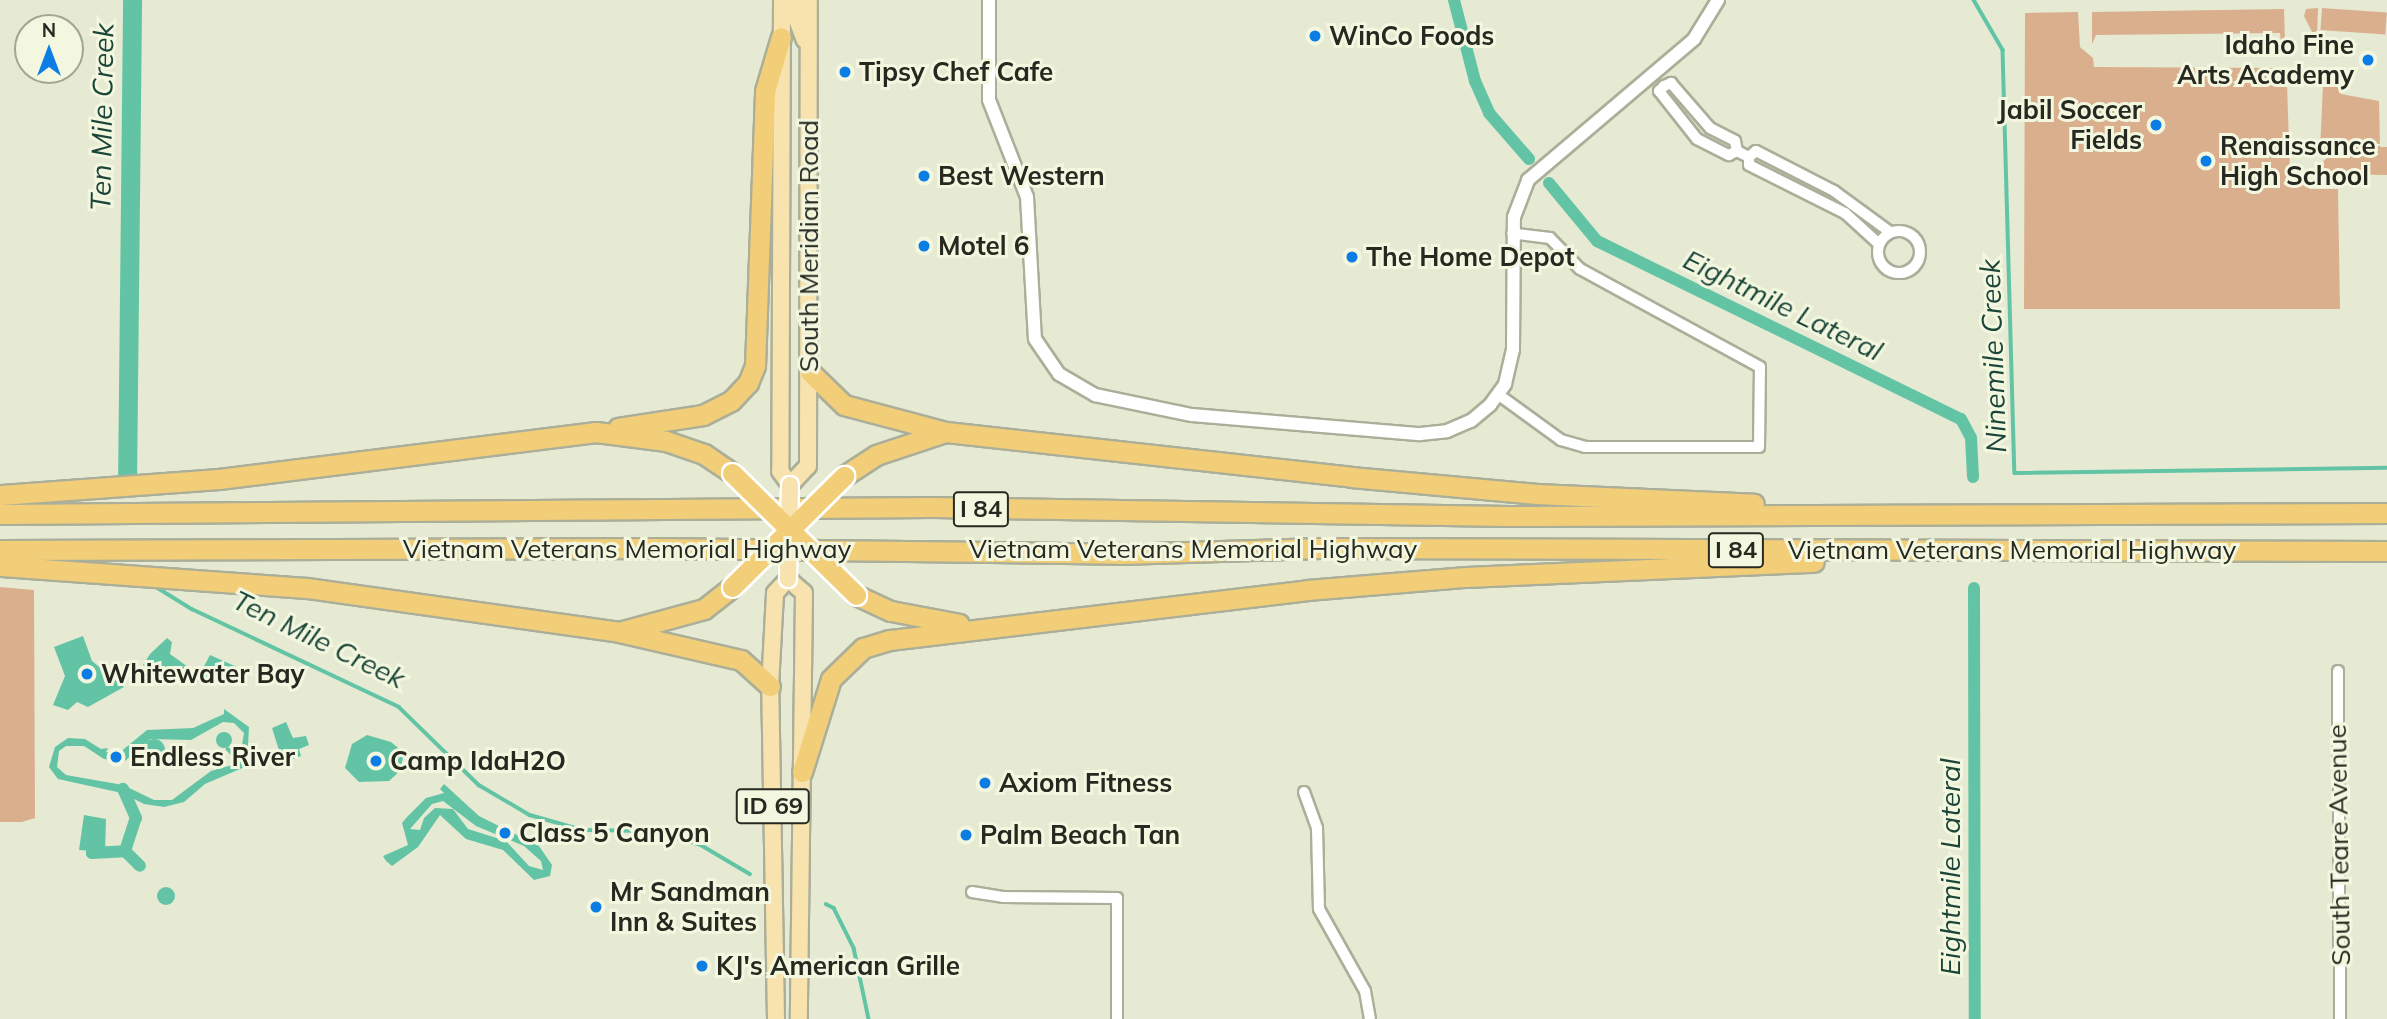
<!DOCTYPE html>
<html>
<head>
<meta charset="utf-8">
<style>
  body { margin:0 }
  #map { position:relative; width:2387px; height:1019px; overflow:hidden; background:#e6ead3; font-family:Mulish,sans-serif }
  div>[style] { position:absolute }
  [style*='--x'] { left:calc(var(--x)*1px); top:calc(var(--y)*1px); width:calc(var(--w)*1px); rotate:calc(var(--a)*1deg) }
  .green>* { inset:0; background:#daaf8d; transform-origin:0 0 }
  .water>* { inset:0; background:#63c4a5 }
  .round { border-radius:50% }
  .stream>* { height:3.5px; margin:-1.75px; padding:0 1.75px; transform-origin:1.75px; border-radius:1.75px; background:#63c4a5 }
  .canal>* { height:12px; margin:-6px; padding:0 6px; transform-origin:6px; border-radius:6px; background:#63c4a5 }
  .river>* { height:19px; margin:-9.5px; padding:0 9.5px; transform-origin:9.5px; border-radius:9.5px; background:#63c4a5 }
  .roads { filter:drop-shadow(2px 0 #abaf99) drop-shadow(-2px 0 #abaf99) drop-shadow(0 2px #abaf99) drop-shadow(0 -2px #abaf99) }
  .minor>* { height:10px; margin:-5px; padding:0 5px; transform-origin:5px; border-radius:5px; background:#fff }
  .minor>.ring { margin:-5px; padding:0; box-sizing:content-box; background:none; border:10px solid #fff; border-radius:50% }
  .tertiary>* { height:12px; margin:-6px; padding:0 6px; transform-origin:6px; border-radius:6px; background:#fff }
  .primary>* { height:16px; margin:-8px; padding:0 8px; transform-origin:8px; border-radius:8px; background:#f8e2ae }
  .motorway>* { height:19px; margin:-9.5px; padding:0 9.5px; transform-origin:9.5px; border-radius:9.5px; background:#f3ce78 }
  .bridges { filter:drop-shadow(2px 0 #fff) drop-shadow(-2px 0 #fff) drop-shadow(0 2px #fff) drop-shadow(0 -2px #fff) }
  .primary-bridge>* { height:16px; margin:-8px; padding:0 8px; transform-origin:8px; border-radius:8px; background:#f8e2ae }
  .motorway-bridge>* { height:19px; margin:-9.5px; padding:0 9.5px; transform-origin:9.5px; border-radius:9.5px; background:#f3ce78 }
  .dots>* { width:19px; height:19px; translate:-50% -50%; box-sizing:border-box; border:4px solid #f3f7e0; border-radius:50% }
  span { translate:-50% -50%; white-space:nowrap; text-align:center; line-height:1.15; -webkit-text-stroke:6px #f3f7e0; paint-order:stroke }
  .shield-label span { padding:2px 5px; background:#f3f7e0; border:2px solid; border-radius:5px; -webkit-text-stroke-width:0 }
  .shield-label { font-size:24px; color:#272920; font-weight:700 }
  .poi-label { font-size:26px; color:#272920; font-weight:700 }
  .left { translate:0 -50%; text-align:left }
  .right { translate:-100% -50%; text-align:right }
  .street-label { font-size:26px; color:#272920 }
  .water-label { font-size:28px; color:#1a4538; font-style:italic }
  .north { position:absolute; left:14px; top:14px; width:70px; height:70px; box-sizing:border-box; background:#f3f7e0; border:2px solid #a1a593; border-radius:50%; rotate:0deg; font-size:19px; font-weight:700; line-height:28px; text-align:center; color:#272920 }
  .north::after { content:''; display:block; margin:auto; width:24px; height:32px; background:#0b7de4; clip-path:polygon(50% 0,100% 100%,50% 72%,0 100%) }
</style>
</head>
<body>
<div id="map">
  <div class="green">
    <div style="clip-path:polygon(2318px 8px,2317px 37px,2314px 36px,2304px 16px,2306px 9px)"></div>
    <div style="left:2322px;top:8px;width:65px;height:22px;rotate:4deg"></div>
    <div style="clip-path:polygon(2284px 9px,2285px 42px,2281px 42px,2280px 33px,2096px 35px,2092px 44px,2092px 12px)"></div>
    <div style="clip-path:polygon(2078px 12px,2080px 47px,2093px 58px,2094px 67px,2277px 68px,2278px 83px,2287px 83px,2290px 175px,2310px 189px,2338px 189px,2340px 309px,2024px 309px,2025px 13px)"></div>
    <div style="clip-path:polygon(2323px 85px,2341px 86px,2341px 94px,2379px 101px,2380px 147px,2387px 147px,2387px 175px,2317px 174px,2316px 168px,2327px 158px,2320px 150px)"></div>
    <div style="clip-path:polygon(0 587px,34px 590px,35px 818px,22px 822px,0 822px)"></div>
  </div>
  <div class="water">
    <div style="clip-path:polygon(83px 636px,92px 661px,124px 687px,88px 707px,77px 702px,68px 710px,53px 705px,65px 676px,54px 647px)"></div>
    <div style="clip-path:polygon(167px 638px,172px 642px,170px 654px,195px 672px,202px 670px,210px 655px,237px 667px,230px 682px,190px 682px,164px 669px,160px 674px,146px 668px,143px 665px,150px 654px)"></div>
    <div style="clip-path:polygon(evenodd,224px 709px,249px 727px,247px 766px,205px 784px,184px 802px,164px 807px,144px 804px,122px 793px,58px 779px,49px 767px,55px 747px,68px 738px,85px 739px,101px 749px,108px 748px,106px 752px,119px 753px,147px 730px,193px 728px,224px 714px,224px 709px,223px 722px,234px 723px,244px 733px,239px 763px,211px 771px,172px 800px,154px 800px,123px 785px,66px 775px,57px 767px,59px 751px,66px 746px,84px 746px,104px 759px,125px 761px,150px 739px,191px 740px,223px 722px)"></div>
    <div style="clip-path:polygon(286px 722px,293px 738px,306px 736px,309px 745px,299px 749px,301px 756px,283px 763px,272px 728px)"></div>
    <div class="round" style="left:216px;top:732px;width:16px;height:16px"></div>
    <div style="clip-path:polygon(367px 735px,391px 742px,404px 753px,400px 771px,389px 781px,359px 782px,345px 768px,352px 744px)"></div>
    <div class="round" style="left:143px;top:739px;width:22px;height:22px"></div>
    <div style="clip-path:polygon(evenodd,444px 784px,479px 816px,539px 846px,552px 865px,550px 876px,534px 880px,503px 850px,466px 839px,440px 815px,418px 847px,392px 866px,386px 861px,383px 856px,408px 845px,402px 823px,407px 817px,426px 798px,444px 793px,440px 789px,444px 784px,443px 801px,476px 826px,524px 846px,541px 861px,543px 870px,529px 866px,506px 841px,468px 829px,453px 809px,435px 808px,424px 818px,420px 830px,410px 829px,432px 804px,443px 801px)"></div>
    <div style="clip-path:polygon(84px 815px,106px 819px,105px 852px,79px 850px)"></div>
    <div class="round" style="left:157px;top:887px;width:18px;height:18px"></div>
  </div>
  <div class="stream">
    <div style="--x:1974;--y:0;--w:58;--a:59.9"></div>
    <div style="--x:2003;--y:50;--w:423;--a:88.4"></div>
    <div style="--x:2015;--y:473;--w:372;--a:-0.8"></div>
    <div style="--x:158;--y:588;--w:40;--a:32"></div>
    <div style="--x:192;--y:609;--w:229;--a:25.3"></div>
    <div style="--x:399;--y:707;--w:112;--a:44.3"></div>
    <div style="--x:479;--y:785;--w:59;--a:30.5"></div>
    <div style="--x:530;--y:815;--w:55;--a:15.8"></div>
    <div style="--x:583;--y:830;--w:68;--a:0.8"></div>
    <div style="--x:651;--y:831;--w:52;--a:15.6"></div>
    <div style="--x:701;--y:845;--w:57;--a:30.6"></div>
    <div style="--x:228;--y:749;--w:11;--a:45"></div>
    <div style="--x:236;--y:757;--w:11;--a:90"></div>
    <div style="--x:826;--y:904;--w:9;--a:27"></div>
    <div style="--x:834;--y:908;--w:45;--a:63.4"></div>
    <div style="--x:854;--y:948;--w:73;--a:78.1"></div>
  </div>
  <div class="canal">
    <div style="--x:1454;--y:0;--w:84;--a:75.5"></div>
    <div style="--x:1475;--y:81;--w:35;--a:66"></div>
    <div style="--x:1489;--y:113;--w:61;--a:49"></div>
    <div style="--x:1549;--y:183;--w:75;--a:50.4"></div>
    <div style="--x:1597;--y:241;--w:405;--a:26.1"></div>
    <div style="--x:1961;--y:419;--w:21;--a:62"></div>
    <div style="--x:1971;--y:438;--w:39;--a:87"></div>
    <div style="--x:1974;--y:588;--w:431;--a:89.9"></div>
    <div style="--x:94;--y:836;--w:17;--a:97"></div>
    <div style="--x:92;--y:853;--w:33;--a:-3"></div>
    <div style="--x:125;--y:851;--w:35;--a:-72"></div>
    <div style="--x:136;--y:818;--w:32;--a:-114"></div>
    <div style="--x:125;--y:851;--w:21;--a:45"></div>
  </div>
  <div class="river">
    <div style="--x:127;--y:486;--w:486;--a:-89.4"></div>
  </div>
  <div class="roads">
    <div class="minor">
      <div style="--x:1664;--y:86;--w:7;--a:135"></div>
      <div style="--x:1659;--y:91;--w:61;--a:51.6"></div>
      <div style="--x:1697;--y:139;--w:36;--a:27"></div>
      <div style="--x:1729;--y:155;--w:9;--a:-27"></div>
      <div style="--x:1737;--y:151;--w:13;--a:27"></div>
      <div style="--x:1664;--y:86;--w:8;--a:-23"></div>
      <div style="--x:1671;--y:83;--w:60;--a:49.1"></div>
      <div style="--x:1710;--y:128;--w:28;--a:27"></div>
      <div style="--x:1735;--y:141;--w:10;--a:79"></div>
      <div style="--x:1749;--y:157;--w:9;--a:-41"></div>
      <div style="--x:1756;--y:151;--w:88;--a:27.1"></div>
      <div style="--x:1834;--y:191;--w:69;--a:36.2"></div>
      <div style="--x:1749;--y:157;--w:8;--a:90"></div>
      <div style="--x:1749;--y:165;--w:107;--a:26.6"></div>
      <div style="--x:1845;--y:213;--w:46;--a:42.4"></div>
      <div class="ring" style="left:1878px;top:231px;width:32px;height:32px"></div>
      <div style="--x:1499;--y:395;--w:77;--a:36"></div>
      <div style="--x:1561;--y:440;--w:25;--a:16"></div>
      <div style="--x:1585;--y:447;--w:174;--a:0"></div>
      <div style="--x:1759;--y:447;--w:80;--a:-89.3"></div>
      <div style="--x:1760;--y:367;--w:205;--a:-151.4"></div>
      <div style="--x:1580;--y:269;--w:43;--a:-134.1"></div>
      <div style="--x:1550;--y:238;--w:38;--a:-173"></div>
      <div style="--x:2338;--y:671;--w:348;--a:89.7"></div>
      <div style="--x:1304;--y:792;--w:38;--a:70"></div>
      <div style="--x:1317;--y:828;--w:81;--a:88.6"></div>
      <div style="--x:1319;--y:909;--w:94;--a:60.7"></div>
      <div style="--x:1365;--y:991;--w:28;--a:80"></div>
      <div style="--x:972;--y:892;--w:31;--a:9"></div>
      <div style="--x:1003;--y:897;--w:114;--a:0.5"></div>
      <div style="--x:1117;--y:898;--w:121;--a:90"></div>
    </div>
    <div class="tertiary">
      <div style="--x:989;--y:0;--w:100;--a:90"></div>
      <div style="--x:989;--y:100;--w:104;--a:68.6"></div>
      <div style="--x:1027;--y:197;--w:142;--a:86.8"></div>
      <div style="--x:1035;--y:339;--w:42;--a:55.6"></div>
      <div style="--x:1059;--y:374;--w:42;--a:30.3"></div>
      <div style="--x:1095;--y:395;--w:99;--a:11.7"></div>
      <div style="--x:1192;--y:415;--w:229;--a:4.8"></div>
      <div style="--x:1420;--y:434;--w:27;--a:-6"></div>
      <div style="--x:1447;--y:431;--w:26;--a:-23"></div>
      <div style="--x:1471;--y:421;--w:25;--a:-40"></div>
      <div style="--x:1490;--y:405;--w:26;--a:-54"></div>
      <div style="--x:1505;--y:384;--w:35;--a:-77"></div>
      <div style="--x:1513;--y:350;--w:133;--a:-89.6"></div>
      <div style="--x:1514;--y:217;--w:40;--a:-69"></div>
      <div style="--x:1528;--y:180;--w:218;--a:-40.3"></div>
      <div style="--x:1694;--y:39;--w:46;--a:-58.4"></div>
    </div>
    <div class="primary">
      <div style="--x:782;--y:0;--w:471;--a:90.2"></div>
      <div style="--x:780;--y:471;--w:17;--a:54"></div>
      <div style="--x:790;--y:485;--w:26;--a:-47"></div>
      <div style="--x:808;--y:466;--w:466;--a:-89.9"></div>
      <div style="--x:794;--y:0;--w:12;--a:90"></div>
      <div style="--x:794;--y:12;--w:30;--a:69"></div>
      <div style="--x:776;--y:1019;--w:333;--a:-91"></div>
      <div style="--x:770;--y:686;--w:93;--a:-86.9"></div>
      <div style="--x:775;--y:593;--w:19;--a:-47"></div>
      <div style="--x:788;--y:579;--w:21;--a:41"></div>
      <div style="--x:804;--y:593;--w:426;--a:90.7"></div>
    </div>
    <div class="motorway">
      <div style="--x:810;--y:372;--w:47;--a:44.1"></div>
      <div style="--x:844;--y:405;--w:106;--a:14.8"></div>
      <div style="--x:946;--y:432;--w:407;--a:6.3"></div>
      <div style="--x:1351;--y:477;--w:187;--a:5.2"></div>
      <div style="--x:1537;--y:494;--w:217;--a:2.6"></div>
      <div style="--x:618;--y:428;--w:86;--a:-8.7"></div>
      <div style="--x:703;--y:415;--w:31;--a:-27"></div>
      <div style="--x:731;--y:401;--w:25;--a:-47"></div>
      <div style="--x:748;--y:383;--w:18;--a:-68"></div>
      <div style="--x:755;--y:366;--w:275;--a:-87.9"></div>
      <div style="--x:765;--y:91;--w:56;--a:-73.5"></div>
      <div style="--x:844;--y:476;--w:38;--a:-33"></div>
      <div style="--x:876;--y:455;--w:70;--a:-18.4"></div>
      <div style="--x:0;--y:495;--w:220;--a:-4.2"></div>
      <div style="--x:219;--y:479;--w:380;--a:-7.1"></div>
      <div style="--x:596;--y:432;--w:71;--a:7.3"></div>
      <div style="--x:666;--y:441;--w:40;--a:18.9"></div>
      <div style="--x:704;--y:454;--w:34;--a:34"></div>
      <div style="--x:0;--y:514;--w:932;--a:-0.43"></div>
      <div style="--x:932;--y:507;--w:576;--a:0.9"></div>
      <div style="--x:1508;--y:516;--w:879;--a:-0.2"></div>
      <div style="--x:0;--y:550;--w:654;--a:-0.18"></div>
      <div style="--x:654;--y:548;--w:466;--a:0.7"></div>
      <div style="--x:1120;--y:554;--w:201;--a:-1.7"></div>
      <div style="--x:1321;--y:548;--w:1066;--a:0.16"></div>
      <div style="--x:0;--y:566;--w:308;--a:4.1"></div>
      <div style="--x:307;--y:588;--w:315;--a:8"></div>
      <div style="--x:619;--y:632;--w:125;--a:12.9"></div>
      <div style="--x:741;--y:660;--w:39;--a:42"></div>
      <div style="--x:856;--y:595;--w:38;--a:25"></div>
      <div style="--x:891;--y:611;--w:69;--a:10.8"></div>
      <div style="--x:623;--y:631;--w:84;--a:-15.2"></div>
      <div style="--x:704;--y:609;--w:36;--a:-38"></div>
      <div style="--x:802;--y:772;--w:97;--a:-72.7"></div>
      <div style="--x:831;--y:679;--w:45;--a:-44.1"></div>
      <div style="--x:863;--y:648;--w:28;--a:-17"></div>
      <div style="--x:890;--y:640;--w:420;--a:-6.8"></div>
      <div style="--x:1307;--y:590;--w:160;--a:-4.7"></div>
      <div style="--x:1466;--y:577;--w:348;--a:-2.5"></div>
    </div>
  </div>
  <div class="bridges">
    <div class="primary-bridge">
      <div style="--x:788;--y:579;--w:94;--a:-88.8"></div>
    </div>
    <div class="motorway-bridge">
      <div style="--x:732;--y:473;--w:174;--a:44.5"></div>
      <div style="--x:732;--y:587;--w:158;--a:-44.7"></div>
    </div>
  </div>
  <div class="dots">
    <div style="left:1315px;top:36px;background:#0b7de4"></div>
    <div style="left:2368px;top:60px;background:#0b7de4"></div>
    <div style="left:845px;top:72px;background:#0b7de4"></div>
    <div style="left:2156px;top:125px;background:#0b7de4"></div>
    <div style="left:2206px;top:161px;background:#0b7de4"></div>
    <div style="left:924px;top:176px;background:#0b7de4"></div>
    <div style="left:924px;top:246px;background:#0b7de4"></div>
    <div style="left:1352px;top:257px;background:#0b7de4"></div>
    <div style="left:87px;top:674px;background:#0b7de4"></div>
    <div style="left:116px;top:757px;background:#0b7de4"></div>
    <div style="left:376px;top:761px;background:#0b7de4"></div>
    <div style="left:985px;top:783px;background:#0b7de4"></div>
    <div style="left:505px;top:833px;background:#0b7de4"></div>
    <div style="left:966px;top:835px;background:#0b7de4"></div>
    <div style="left:596px;top:907px;background:#0b7de4"></div>
    <div style="left:702px;top:966px;background:#0b7de4"></div>
  </div>
  <div class="shield-label">
    <span style="left:981px;top:509px">I 84</span>
    <span style="left:1736px;top:550px">I 84</span>
    <span style="left:773px;top:806px">ID 69</span>
  </div>
  <div class="poi-label">
    <span class="left" style="left:1329px;top:36px">WinCo Foods</span>
    <span class="right" style="left:2354px;top:60px">Idaho Fine<br>Arts Academy</span>
    <span class="left" style="left:859px;top:72px">Tipsy Chef Cafe</span>
    <span class="right" style="left:2142px;top:125px">Jabil Soccer<br>Fields</span>
    <span class="left" style="left:2220px;top:161px">Renaissance<br>High School</span>
    <span class="left" style="left:938px;top:176px">Best Western</span>
    <span class="left" style="left:938px;top:246px">Motel 6</span>
    <span class="left" style="left:1366px;top:257px">The Home Depot</span>
    <span class="left" style="left:101px;top:674px">Whitewater Bay</span>
    <span class="left" style="left:130px;top:757px">Endless River</span>
    <span class="left" style="left:390px;top:761px">Camp IdaH2O</span>
    <span class="left" style="left:999px;top:783px">Axiom Fitness</span>
    <span class="left" style="left:519px;top:833px">Class 5 Canyon</span>
    <span class="left" style="left:980px;top:835px">Palm Beach Tan</span>
    <span class="left" style="left:610px;top:907px">Mr Sandman<br>Inn &amp; Suites</span>
    <span class="left" style="left:716px;top:966px">KJ's American Grille</span>
  </div>
  <div class="street-label">
    <span style="left:809px;top:246px;rotate:-90deg">South Meridian Road</span>
    <span style="left:627px;top:549px">Vietnam Veterans Memorial Highway</span>
    <span style="left:1193px;top:549px">Vietnam Veterans Memorial Highway</span>
    <span style="left:2012px;top:550px">Vietnam Veterans Memorial Highway</span>
    <span style="left:2339px;top:845px;rotate:-91deg">South Teare Avenue</span>
  </div>
  <div class="water-label">
    <span style="left:102px;top:117px;rotate:-89deg">Ten Mile Creek</span>
    <span style="left:1783px;top:305px;rotate:26deg">Eightmile Lateral</span>
    <span style="left:1993px;top:356px;rotate:-92deg">Ninemile Creek</span>
    <span style="left:319px;top:639px;rotate:26deg">Ten Mile Creek</span>
    <span style="left:1950px;top:867px;rotate:-90deg">Eightmile Lateral</span>
  </div>
  <div class="north">N</div>
</div>
</body>
</html>
